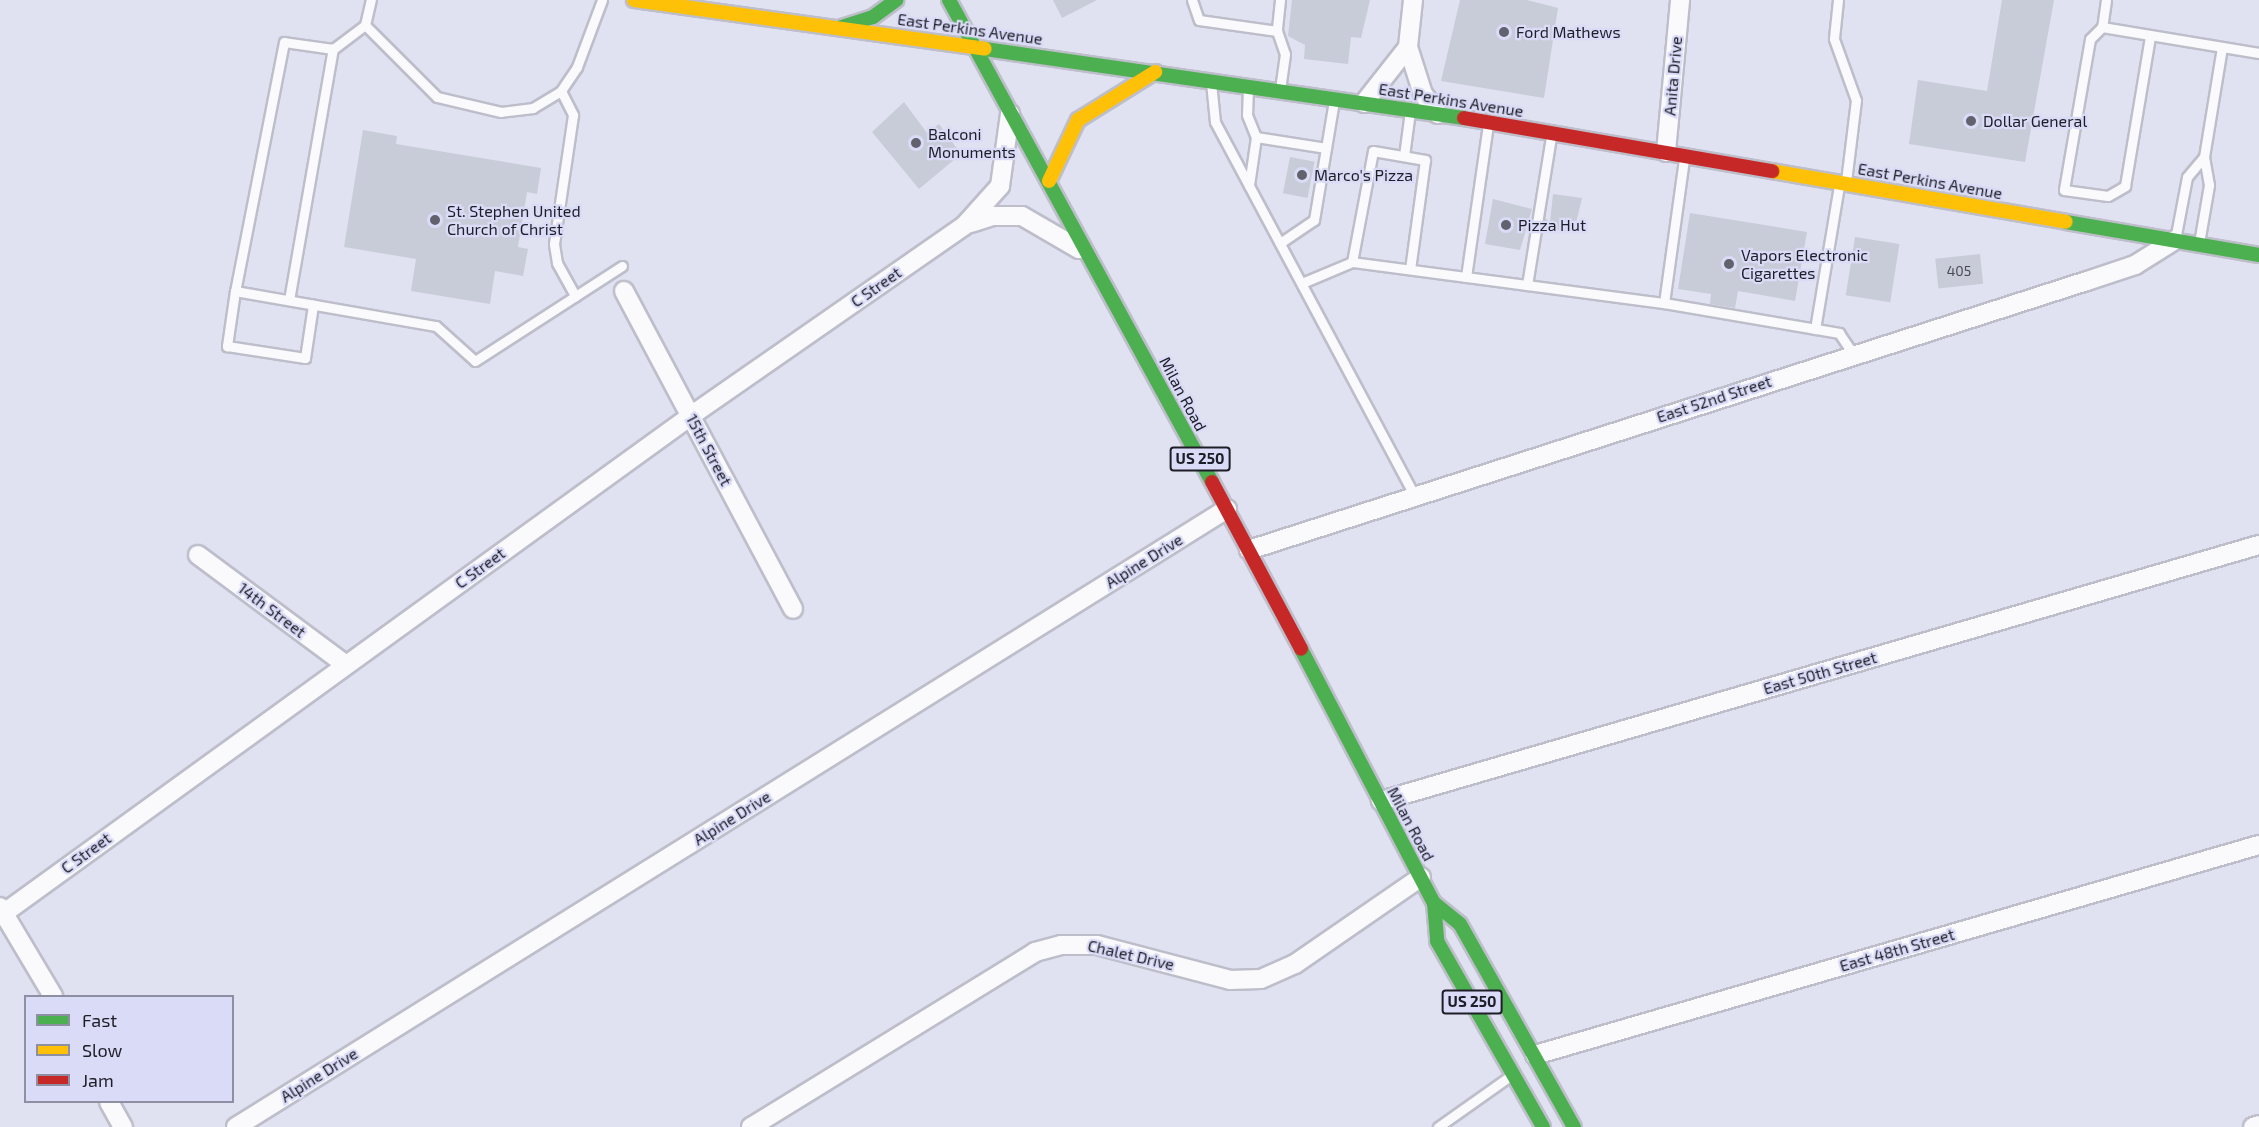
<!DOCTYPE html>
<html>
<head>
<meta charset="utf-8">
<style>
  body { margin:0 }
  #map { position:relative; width:2259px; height:1127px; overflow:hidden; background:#e0e1f1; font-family:"Exo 2",sans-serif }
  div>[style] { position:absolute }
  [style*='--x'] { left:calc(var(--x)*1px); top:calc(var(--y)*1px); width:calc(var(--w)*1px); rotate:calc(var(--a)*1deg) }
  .building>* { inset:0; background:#c8ccd8; transform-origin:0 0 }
  .roads { filter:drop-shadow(2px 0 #bdbeca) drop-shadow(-2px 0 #bdbeca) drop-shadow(0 2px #bdbeca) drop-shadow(0 -2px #bdbeca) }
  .lane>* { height:9px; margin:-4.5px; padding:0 4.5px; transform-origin:4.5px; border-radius:4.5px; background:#fafafd }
  .street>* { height:18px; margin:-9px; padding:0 9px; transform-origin:9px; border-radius:9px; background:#fafafd }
  .fast>* { height:14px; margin:-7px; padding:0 7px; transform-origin:7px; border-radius:7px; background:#4caf50 }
  .slow>* { height:14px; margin:-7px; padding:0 7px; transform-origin:7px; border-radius:7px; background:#ffc107 }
  .jam>* { height:14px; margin:-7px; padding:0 7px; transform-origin:7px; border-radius:7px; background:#c62828 }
  .dots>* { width:16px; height:16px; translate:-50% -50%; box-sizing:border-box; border:3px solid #dadbf7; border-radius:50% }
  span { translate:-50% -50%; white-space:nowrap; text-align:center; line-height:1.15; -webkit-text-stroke:4.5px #dadbf7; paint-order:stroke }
  .number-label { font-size:14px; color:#484a54 }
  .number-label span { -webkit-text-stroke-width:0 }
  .shield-label span { padding:2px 4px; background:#dadbf7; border:2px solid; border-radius:4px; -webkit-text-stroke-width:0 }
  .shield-label { font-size:15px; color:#1e1e28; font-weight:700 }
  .street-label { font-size:16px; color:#1e1e28 }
  .poi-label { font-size:16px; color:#1e1e28 }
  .left { translate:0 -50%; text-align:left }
  .legend { position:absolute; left:24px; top:995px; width:210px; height:108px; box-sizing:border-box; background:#dadbf7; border:2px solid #8f8fa4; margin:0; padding:8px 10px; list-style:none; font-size:18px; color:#1e1e28 }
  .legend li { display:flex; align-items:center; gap:12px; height:30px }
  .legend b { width:30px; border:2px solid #8f8fa4 }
</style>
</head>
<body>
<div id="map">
  <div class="building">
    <div style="clip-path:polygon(1053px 0,1097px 0,1062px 18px)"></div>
    <div style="clip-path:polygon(1292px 0,1370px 0,1361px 38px,1351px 37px,1348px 64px,1304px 59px,1305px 45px,1288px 36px)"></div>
    <div style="clip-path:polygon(1460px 0,1527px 0,1558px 8px,1544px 98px,1441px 81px)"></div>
    <div style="clip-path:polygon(2002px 0,2054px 0,2025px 162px,1909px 144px,1918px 80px,1987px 91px)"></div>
    <div style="clip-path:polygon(904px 102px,927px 133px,939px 124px,961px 154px,919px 189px,872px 132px)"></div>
    <div style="clip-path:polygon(363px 130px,397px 136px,396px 144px,541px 168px,537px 194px,527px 192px,518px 247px,528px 249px,523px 276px,495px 271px,490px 304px,411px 291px,416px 259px,344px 247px)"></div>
    <div style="left:1290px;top:157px;width:25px;height:37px;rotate:11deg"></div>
    <div style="clip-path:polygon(1553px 194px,1582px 198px,1574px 232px,1543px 228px,1545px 218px,1550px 222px)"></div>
    <div style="clip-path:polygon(1493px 199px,1532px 209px,1520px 250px,1485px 244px)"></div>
    <div style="clip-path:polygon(1690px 213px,1807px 232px,1795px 301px,1738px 291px,1735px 308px,1710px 304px,1711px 294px,1678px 289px)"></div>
    <div style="left:1855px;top:237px;width:45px;height:59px;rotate:9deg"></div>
    <div style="left:1980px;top:254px;width:30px;height:45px;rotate:84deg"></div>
  </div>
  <div class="roads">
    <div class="lane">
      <div style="--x:602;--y:0;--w:72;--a:110.5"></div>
      <div style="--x:577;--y:67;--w:29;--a:124"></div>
      <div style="--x:561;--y:91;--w:33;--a:149"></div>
      <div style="--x:533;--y:108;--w:32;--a:173"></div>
      <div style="--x:501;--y:112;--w:66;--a:-166.8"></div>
      <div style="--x:437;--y:97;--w:102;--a:-135"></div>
      <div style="--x:365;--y:25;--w:40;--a:143"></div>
      <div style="--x:333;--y:49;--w:49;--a:-171.9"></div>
      <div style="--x:284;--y:42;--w:254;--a:101.1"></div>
      <div style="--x:235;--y:291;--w:204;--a:9.9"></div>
      <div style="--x:436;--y:326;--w:52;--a:41.9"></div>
      <div style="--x:475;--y:361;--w:175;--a:-32.9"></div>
      <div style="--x:1192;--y:0;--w:21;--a:71"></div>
      <div style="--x:1199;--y:20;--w:79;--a:8"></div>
      <div style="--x:1280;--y:0;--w:31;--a:96"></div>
      <div style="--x:1277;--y:31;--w:24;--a:71"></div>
      <div style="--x:1285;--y:54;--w:36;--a:98"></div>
      <div style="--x:1838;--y:0;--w:39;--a:96"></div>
      <div style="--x:1834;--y:39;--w:65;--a:70.2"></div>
      <div style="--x:1856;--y:100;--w:83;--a:97"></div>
      <div style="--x:2106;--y:0;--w:27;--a:98"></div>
      <div style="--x:2102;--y:27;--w:17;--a:135"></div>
      <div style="--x:2090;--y:39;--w:153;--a:99.8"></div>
      <div style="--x:2064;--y:190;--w:44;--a:7.8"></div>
      <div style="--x:2108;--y:196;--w:20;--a:-30"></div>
      <div style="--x:2125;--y:186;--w:152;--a:-80.5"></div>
      <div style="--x:365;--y:25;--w:26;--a:-77"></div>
      <div style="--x:2102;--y:27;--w:159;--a:9.4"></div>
      <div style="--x:1211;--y:82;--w:40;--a:84.3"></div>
      <div style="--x:1215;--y:122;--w:425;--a:61.9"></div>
      <div style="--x:1248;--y:87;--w:28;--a:92"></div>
      <div style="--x:1247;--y:115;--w:24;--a:68"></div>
      <div style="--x:1256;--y:137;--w:49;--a:98.3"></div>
      <div style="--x:561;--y:91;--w:27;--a:63"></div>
      <div style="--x:573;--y:115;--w:130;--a:98.4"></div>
      <div style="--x:554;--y:244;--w:19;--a:81"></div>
      <div style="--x:557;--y:263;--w:38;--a:61"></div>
      <div style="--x:1256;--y:137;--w:71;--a:8.9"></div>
      <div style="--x:1404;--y:156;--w:45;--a:-82.4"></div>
      <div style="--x:1684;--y:159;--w:145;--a:97.9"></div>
      <div style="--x:1664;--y:303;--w:178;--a:9.7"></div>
      <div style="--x:1839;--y:333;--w:25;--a:56"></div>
      <div style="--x:2175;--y:240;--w:64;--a:-79.2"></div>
      <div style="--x:2187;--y:177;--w:26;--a:-50"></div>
      <div style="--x:1280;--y:243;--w:41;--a:-34.1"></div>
      <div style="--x:1314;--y:220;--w:122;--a:-80.5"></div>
      <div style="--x:2199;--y:243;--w:59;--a:-80.2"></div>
      <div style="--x:2209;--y:185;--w:28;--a:-100"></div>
      <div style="--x:2204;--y:157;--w:111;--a:-80.7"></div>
      <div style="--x:1352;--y:262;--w:113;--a:-79.3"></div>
      <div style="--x:1373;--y:151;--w:53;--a:9.8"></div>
      <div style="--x:1425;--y:160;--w:110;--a:97.8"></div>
      <div style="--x:1466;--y:277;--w:154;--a:-81.8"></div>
      <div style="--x:1302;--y:283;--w:54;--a:-22.8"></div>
      <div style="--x:1352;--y:262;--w:315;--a:7.5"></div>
      <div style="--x:1527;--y:285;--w:151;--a:-80.8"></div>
      <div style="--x:235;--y:291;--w:56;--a:98.3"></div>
      <div style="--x:227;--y:346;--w:79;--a:8.7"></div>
      <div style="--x:305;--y:358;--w:54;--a:-81.4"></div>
      <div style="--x:289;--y:300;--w:255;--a:-80.1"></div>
      <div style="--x:1815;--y:329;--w:146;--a:-80.5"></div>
      <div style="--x:1438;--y:1127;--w:88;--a:-35.3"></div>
    </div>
    <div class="street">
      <div style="--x:1413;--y:0;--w:47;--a:96.1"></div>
      <div style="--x:1408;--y:47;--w:49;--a:72.3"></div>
      <div style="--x:1423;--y:94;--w:25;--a:53"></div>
      <div style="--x:1364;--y:103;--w:71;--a:-51.8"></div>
      <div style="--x:1666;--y:152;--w:153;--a:-84.7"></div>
      <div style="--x:971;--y:223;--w:23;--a:-18"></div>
      <div style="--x:993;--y:216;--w:29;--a:0"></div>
      <div style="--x:1022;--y:216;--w:66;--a:30.1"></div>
      <div style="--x:624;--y:291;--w:360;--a:62"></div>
      <div style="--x:1249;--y:550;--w:880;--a:-17.8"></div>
      <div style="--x:2087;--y:281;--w:51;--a:-18.4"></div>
      <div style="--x:2135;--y:265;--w:47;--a:-32"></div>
      <div style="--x:198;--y:555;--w:183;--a:36.6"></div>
      <div style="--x:1381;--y:801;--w:915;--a:-16.26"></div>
      <div style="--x:0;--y:907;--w:104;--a:59.2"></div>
      <div style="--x:0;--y:916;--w:854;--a:-35.9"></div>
      <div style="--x:692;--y:415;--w:331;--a:-34.8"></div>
      <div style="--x:964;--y:226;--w:54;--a:-48"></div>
      <div style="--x:1000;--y:186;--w:73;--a:-82.1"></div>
      <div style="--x:1535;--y:1055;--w:754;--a:-16.18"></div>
      <div style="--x:109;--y:1102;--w:29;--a:61"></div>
      <div style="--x:236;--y:1127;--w:1168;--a:-31.95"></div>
      <div style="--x:751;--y:1127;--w:334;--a:-31.6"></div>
      <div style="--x:1035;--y:952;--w:27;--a:-15"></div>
      <div style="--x:1061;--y:945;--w:36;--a:0"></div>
      <div style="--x:1097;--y:945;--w:138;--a:14.7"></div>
      <div style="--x:1230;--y:980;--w:31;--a:-2"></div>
      <div style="--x:1261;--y:979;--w:37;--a:-24"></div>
      <div style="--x:1295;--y:964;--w:153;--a:-34.6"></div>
      <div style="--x:2253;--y:1127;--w:6;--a:-18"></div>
    </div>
    <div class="fast">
      <div style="--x:949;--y:0;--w:549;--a:61.38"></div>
      <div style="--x:839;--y:28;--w:36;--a:-18"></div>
      <div style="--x:873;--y:17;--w:29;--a:-36"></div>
      <div style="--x:985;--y:49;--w:484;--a:8.2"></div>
      <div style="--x:2066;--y:222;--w:196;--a:9.7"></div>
      <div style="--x:1301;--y:649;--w:287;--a:62.4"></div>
      <div style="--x:1434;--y:903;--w:38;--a:85"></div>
      <div style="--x:1437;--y:941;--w:214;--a:60.3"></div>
      <div style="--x:1434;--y:903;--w:33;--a:39"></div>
      <div style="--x:1460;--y:924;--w:233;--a:60.7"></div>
    </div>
    <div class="slow">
      <div style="--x:634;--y:0;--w:354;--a:7.9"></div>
      <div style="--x:1772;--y:171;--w:298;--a:9.8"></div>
      <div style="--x:1049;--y:181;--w:68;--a:-64.6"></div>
      <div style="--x:1078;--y:120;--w:91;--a:-31.9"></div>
    </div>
    <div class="jam">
      <div style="--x:1464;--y:118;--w:313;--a:9.8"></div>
      <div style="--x:1212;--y:482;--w:189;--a:61.9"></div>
    </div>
  </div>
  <div class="dots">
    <div style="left:1504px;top:32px;background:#62626e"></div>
    <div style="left:1971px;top:121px;background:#62626e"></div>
    <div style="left:916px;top:143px;background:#62626e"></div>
    <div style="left:1302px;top:175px;background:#62626e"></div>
    <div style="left:435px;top:220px;background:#62626e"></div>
    <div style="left:1506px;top:225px;background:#62626e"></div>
    <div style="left:1729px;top:264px;background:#62626e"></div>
  </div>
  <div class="number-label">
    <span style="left:1959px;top:271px">405</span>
  </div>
  <div class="shield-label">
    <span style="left:1200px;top:459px">US 250</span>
    <span style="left:1472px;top:1002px">US 250</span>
  </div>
  <div class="street-label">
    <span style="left:970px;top:29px;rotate:8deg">East Perkins Avenue</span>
    <span style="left:1673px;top:76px;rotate:-85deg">Anita Drive</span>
    <span style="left:1451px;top:100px;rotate:9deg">East Perkins Avenue</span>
    <span style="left:1930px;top:181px;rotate:10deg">East Perkins Avenue</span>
    <span style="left:876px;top:287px;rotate:-35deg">C Street</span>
    <span style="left:1183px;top:394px;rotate:62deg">Milan Road</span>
    <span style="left:1714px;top:399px;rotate:-18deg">East 52nd Street</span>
    <span style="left:709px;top:450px;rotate:62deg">15th Street</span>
    <span style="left:1144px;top:561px;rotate:-32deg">Alpine Drive</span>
    <span style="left:480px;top:568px;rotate:-36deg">C Street</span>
    <span style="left:272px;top:610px;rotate:37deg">14th Street</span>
    <span style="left:1820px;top:673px;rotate:-16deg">East 50th Street</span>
    <span style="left:732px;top:818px;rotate:-32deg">Alpine Drive</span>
    <span style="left:1411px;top:824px;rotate:62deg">Milan Road</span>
    <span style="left:86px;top:853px;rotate:-36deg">C Street</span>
    <span style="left:1897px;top:950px;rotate:-16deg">East 48th Street</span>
    <span style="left:1131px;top:955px;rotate:13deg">Chalet Drive</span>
    <span style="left:319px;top:1075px;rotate:-32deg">Alpine Drive</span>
  </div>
  <div class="poi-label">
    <span class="left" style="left:1516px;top:32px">Ford Mathews</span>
    <span class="left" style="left:1983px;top:121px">Dollar General</span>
    <span class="left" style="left:928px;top:143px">Balconi<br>Monuments</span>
    <span class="left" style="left:1314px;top:175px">Marco's Pizza</span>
    <span class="left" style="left:447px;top:220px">St. Stephen United<br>Church of Christ</span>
    <span class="left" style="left:1518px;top:225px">Pizza Hut</span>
    <span class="left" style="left:1741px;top:264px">Vapors Electronic<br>Cigarettes</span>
  </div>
  <ul class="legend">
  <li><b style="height:8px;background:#4caf50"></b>Fast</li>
  <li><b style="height:8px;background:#ffc107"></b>Slow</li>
  <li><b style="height:8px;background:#c62828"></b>Jam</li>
  </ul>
</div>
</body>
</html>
